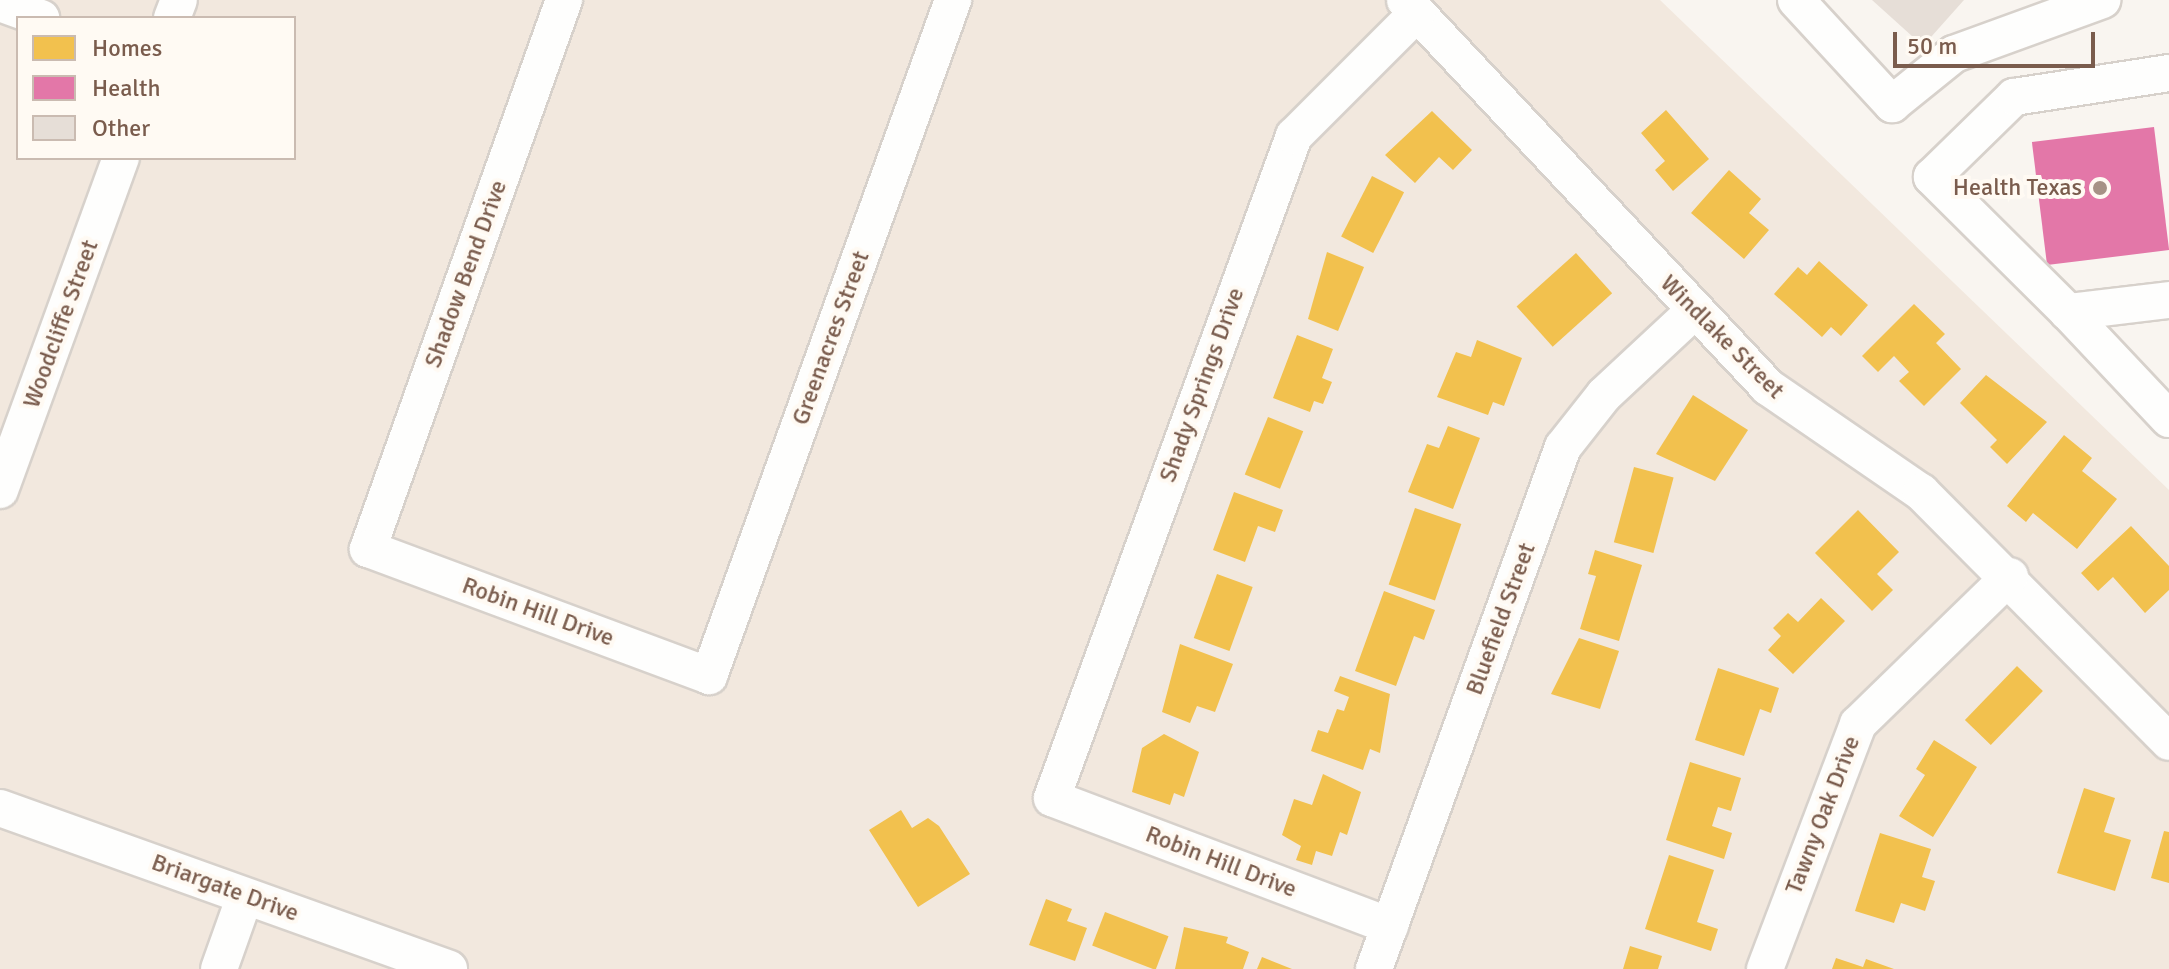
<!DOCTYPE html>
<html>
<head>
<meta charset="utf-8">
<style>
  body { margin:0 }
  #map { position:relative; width:2169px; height:969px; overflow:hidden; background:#f9f5f0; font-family:Signika,sans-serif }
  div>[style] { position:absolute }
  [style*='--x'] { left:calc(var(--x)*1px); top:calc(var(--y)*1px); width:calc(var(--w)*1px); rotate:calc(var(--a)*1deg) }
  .residential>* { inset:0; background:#f2e8de }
  .homes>* { inset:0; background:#f2c14e; transform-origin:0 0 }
  .health>* { inset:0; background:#e377a8; transform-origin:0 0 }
  .building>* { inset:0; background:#e6ded7 }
  .roads { filter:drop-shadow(2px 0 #d7d1cb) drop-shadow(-2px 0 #d7d1cb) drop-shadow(0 2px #d7d1cb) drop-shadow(0 -2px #d7d1cb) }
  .minor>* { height:36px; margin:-18px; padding:0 18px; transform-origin:18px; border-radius:18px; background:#fefefd }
  .dots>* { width:22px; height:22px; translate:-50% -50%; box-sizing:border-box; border:4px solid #fffaf3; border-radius:50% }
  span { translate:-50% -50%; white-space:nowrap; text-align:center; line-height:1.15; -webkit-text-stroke:8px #fffaf3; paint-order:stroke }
  .poi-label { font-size:24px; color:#7a5c4d }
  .right { translate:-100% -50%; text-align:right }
  .street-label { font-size:24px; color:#7a5c4d }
  .legend { position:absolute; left:16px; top:16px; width:280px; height:144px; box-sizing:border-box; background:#fffaf3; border:2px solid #cabbb1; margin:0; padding:10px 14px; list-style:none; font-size:24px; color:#7a5c4d }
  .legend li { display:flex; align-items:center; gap:16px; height:40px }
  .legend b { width:40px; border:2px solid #cabbb1 }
  .scale { position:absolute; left:1893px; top:32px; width:202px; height:36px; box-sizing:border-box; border:4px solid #7a5c4d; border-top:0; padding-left:10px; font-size:24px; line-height:28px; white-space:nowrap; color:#7a5c4d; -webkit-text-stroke:6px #fffaf3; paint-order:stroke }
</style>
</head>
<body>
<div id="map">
  <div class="residential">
    <div style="clip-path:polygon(evenodd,0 0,1660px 0,2169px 490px,2169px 969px,0 969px,0 0,18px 18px,294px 18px,294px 158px,18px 158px,18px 18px)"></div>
  </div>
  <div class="homes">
    <div style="clip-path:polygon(1666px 110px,1709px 159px,1673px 191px,1655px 170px,1665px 161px,1641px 133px)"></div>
    <div style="clip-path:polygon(1432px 111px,1472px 150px,1453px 170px,1439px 157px,1415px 183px,1385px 155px)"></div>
    <div style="clip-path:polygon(1729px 170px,1761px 199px,1749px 213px,1769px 230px,1744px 259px,1691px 213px)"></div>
    <div style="left:1372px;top:176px;width:36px;height:68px;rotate:27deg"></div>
    <div style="clip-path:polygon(1327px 252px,1364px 267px,1338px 331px,1308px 319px)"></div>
    <div style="left:1576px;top:253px;width:54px;height:80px;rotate:48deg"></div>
    <div style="clip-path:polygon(1819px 261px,1868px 305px,1841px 336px,1831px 327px,1822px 337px,1774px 294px,1798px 267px,1807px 275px)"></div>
    <div style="clip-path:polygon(1914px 304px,1945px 334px,1936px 343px,1961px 369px,1924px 406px,1899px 381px,1909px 372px,1894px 356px,1878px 372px,1862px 356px)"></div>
    <div style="clip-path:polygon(1297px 335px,1333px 349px,1322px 378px,1332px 382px,1323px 404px,1314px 401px,1310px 412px,1273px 398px)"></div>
    <div style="clip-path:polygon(1477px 340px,1522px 358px,1504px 406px,1493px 402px,1488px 415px,1437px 397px,1456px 352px,1471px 357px)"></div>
    <div style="clip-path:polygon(1986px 375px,2047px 422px,2007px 464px,1990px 447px,1997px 440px,1960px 403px)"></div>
    <div style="clip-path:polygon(1693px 395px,1748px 430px,1715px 481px,1656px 454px)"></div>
    <div style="left:1268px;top:417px;width:38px;height:62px;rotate:22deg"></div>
    <div style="clip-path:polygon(1448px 426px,1480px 438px,1453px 509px,1408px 492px,1427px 444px,1439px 448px)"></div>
    <div style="clip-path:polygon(2064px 435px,2092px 458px,2082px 471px,2117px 499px,2077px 549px,2033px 513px,2026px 522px,2007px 506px)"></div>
    <div style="left:1634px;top:467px;width:41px;height:78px;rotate:15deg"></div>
    <div style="clip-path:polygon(1234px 492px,1283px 510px,1275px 532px,1258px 526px,1245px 562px,1213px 550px)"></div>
    <div style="left:1415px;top:508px;width:49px;height:81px;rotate:19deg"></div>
    <div style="clip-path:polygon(1858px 510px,1899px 552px,1877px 574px,1893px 590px,1872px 611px,1815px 553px)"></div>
    <div style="clip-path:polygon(2131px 526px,2169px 566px,2169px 590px,2145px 613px,2113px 577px,2098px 591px,2081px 573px)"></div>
    <div style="clip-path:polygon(1595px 550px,1642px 565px,1619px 641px,1580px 629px,1596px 576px,1588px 574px)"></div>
    <div style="left:1217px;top:574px;width:38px;height:68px;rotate:20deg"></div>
    <div style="clip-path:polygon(1384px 591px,1435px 610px,1424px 640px,1414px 636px,1396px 686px,1355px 671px)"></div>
    <div style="clip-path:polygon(1821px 598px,1845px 621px,1793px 674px,1768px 650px,1781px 636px,1773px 628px,1788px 613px,1798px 622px)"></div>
    <div style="clip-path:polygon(1579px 638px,1619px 651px,1600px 709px,1551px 694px)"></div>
    <div style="clip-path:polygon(1180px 644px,1233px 664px,1215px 712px,1197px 706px,1190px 723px,1162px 712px)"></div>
    <div style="left:2017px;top:666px;width:36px;height:75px;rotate:44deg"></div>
    <div style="clip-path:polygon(1718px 668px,1779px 688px,1771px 713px,1760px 709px,1744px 756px,1695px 740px)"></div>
    <div style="clip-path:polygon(1340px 676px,1390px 694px,1380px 753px,1370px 749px,1363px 770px,1311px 751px,1318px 730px,1328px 733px,1337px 709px,1344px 711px,1349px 697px,1334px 691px)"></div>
    <div style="clip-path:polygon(1164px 734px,1199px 752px,1184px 797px,1174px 793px,1170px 805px,1132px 792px,1142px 748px)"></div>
    <div style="clip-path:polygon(1934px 740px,1977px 767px,1933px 837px,1899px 816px,1925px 775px,1916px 769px)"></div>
    <div style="clip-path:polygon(1690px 762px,1741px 778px,1731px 811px,1718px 807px,1712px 826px,1732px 833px,1724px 859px,1666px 840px)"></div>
    <div style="clip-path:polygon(1323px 774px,1361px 792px,1347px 835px,1340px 832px,1332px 856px,1316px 851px,1312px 865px,1296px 860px,1301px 846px,1282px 835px,1294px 799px,1312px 805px)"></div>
    <div style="clip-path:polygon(2084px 788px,2115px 798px,2104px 832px,2131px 840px,2115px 891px,2057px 873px)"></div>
    <div style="clip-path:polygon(901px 810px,912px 828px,928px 818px,939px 826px,970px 874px,918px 907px,869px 830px)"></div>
    <div style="clip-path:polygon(2164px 831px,2169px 832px,2169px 883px,2151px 878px)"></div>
    <div style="clip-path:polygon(1880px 833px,1931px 849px,1922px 877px,1935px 881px,1925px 911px,1901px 903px,1894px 923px,1855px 911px)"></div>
    <div style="clip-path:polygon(1669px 855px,1714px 870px,1697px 922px,1718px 929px,1711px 951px,1645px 929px)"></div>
    <div style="clip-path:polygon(1046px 899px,1072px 909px,1067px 921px,1087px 928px,1075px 961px,1029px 945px)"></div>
    <div style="left:1105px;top:912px;width:68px;height:36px;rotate:21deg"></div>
    <div style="clip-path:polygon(1184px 927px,1228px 937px,1226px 943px,1249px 952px,1243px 969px,1175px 969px)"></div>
    <div style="clip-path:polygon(1630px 946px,1662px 956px,1658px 969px,1623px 969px)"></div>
    <div style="clip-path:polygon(1262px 957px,1292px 969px,1257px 969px)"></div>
    <div style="clip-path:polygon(1836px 958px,1863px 967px,1866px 959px,1894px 969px,1832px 969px)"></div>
  </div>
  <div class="health">
    <div style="left:2154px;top:127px;width:124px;height:123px;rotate:83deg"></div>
  </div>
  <div class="building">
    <div style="clip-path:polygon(1872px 0,1964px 0,1923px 46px)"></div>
  </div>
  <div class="roads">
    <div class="minor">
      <div style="--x:564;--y:0;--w:583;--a:109.65"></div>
      <div style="--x:368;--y:549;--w:364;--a:20.4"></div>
      <div style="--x:709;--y:676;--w:719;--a:-70.15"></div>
      <div style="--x:1405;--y:0;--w:531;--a:46.83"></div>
      <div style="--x:1768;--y:387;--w:186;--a:34.5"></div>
      <div style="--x:1921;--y:492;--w:352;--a:45.2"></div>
      <div style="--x:1796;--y:0;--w:142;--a:47.3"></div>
      <div style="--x:1892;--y:104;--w:80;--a:-38.9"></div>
      <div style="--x:1954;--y:54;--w:158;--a:-20"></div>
      <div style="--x:0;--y:3;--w:44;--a:20.1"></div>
      <div style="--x:172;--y:18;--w:19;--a:-69"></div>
      <div style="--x:2169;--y:300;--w:102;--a:173.2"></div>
      <div style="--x:2068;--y:312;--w:147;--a:46.7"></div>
      <div style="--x:2068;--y:312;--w:192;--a:-135.2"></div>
      <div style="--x:1932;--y:177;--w:115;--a:-44.3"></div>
      <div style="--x:2014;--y:97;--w:157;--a:-8.8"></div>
      <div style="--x:0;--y:490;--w:353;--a:-70"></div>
      <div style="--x:0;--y:808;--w:477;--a:19.7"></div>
      <div style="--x:1390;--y:926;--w:361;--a:-159.3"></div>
      <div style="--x:1052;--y:798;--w:705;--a:-69.92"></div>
      <div style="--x:1294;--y:136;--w:174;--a:-45"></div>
      <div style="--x:219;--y:969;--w:77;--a:-70.4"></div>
      <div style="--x:1374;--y:969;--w:555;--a:-70.1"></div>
      <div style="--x:1563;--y:447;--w:66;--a:-51.7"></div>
      <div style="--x:1604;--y:395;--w:123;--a:-43"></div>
      <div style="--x:1765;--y:969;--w:262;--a:-69.2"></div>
      <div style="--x:1858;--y:724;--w:212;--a:-44.2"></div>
    </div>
  </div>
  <div class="dots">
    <div style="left:2100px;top:188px;background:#a69286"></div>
  </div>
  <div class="poi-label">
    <span class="right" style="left:2082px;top:188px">Health Texas</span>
  </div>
  <div class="street-label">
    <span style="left:466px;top:274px;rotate:-70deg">Shadow Bend Drive</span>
    <span style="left:61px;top:324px;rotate:-70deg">Woodcliffe Street</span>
    <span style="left:1722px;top:337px;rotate:45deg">Windlake Street</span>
    <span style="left:831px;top:338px;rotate:-70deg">Greenacres Street</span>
    <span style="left:1202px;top:385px;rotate:-70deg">Shady Springs Drive</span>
    <span style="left:538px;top:612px;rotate:20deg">Robin Hill Drive</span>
    <span style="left:1501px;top:619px;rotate:-70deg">Bluefield Street</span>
    <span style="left:1823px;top:815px;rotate:-69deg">Tawny Oak Drive</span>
    <span style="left:1221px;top:862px;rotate:21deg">Robin Hill Drive</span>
    <span style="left:225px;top:888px;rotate:20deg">Briargate Drive</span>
  </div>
  <ul class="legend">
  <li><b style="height:22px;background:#f2c14e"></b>Homes</li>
  <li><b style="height:22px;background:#e377a8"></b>Health</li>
  <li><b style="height:22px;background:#e6ded7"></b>Other</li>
  </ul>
  <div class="scale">50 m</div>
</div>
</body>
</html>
